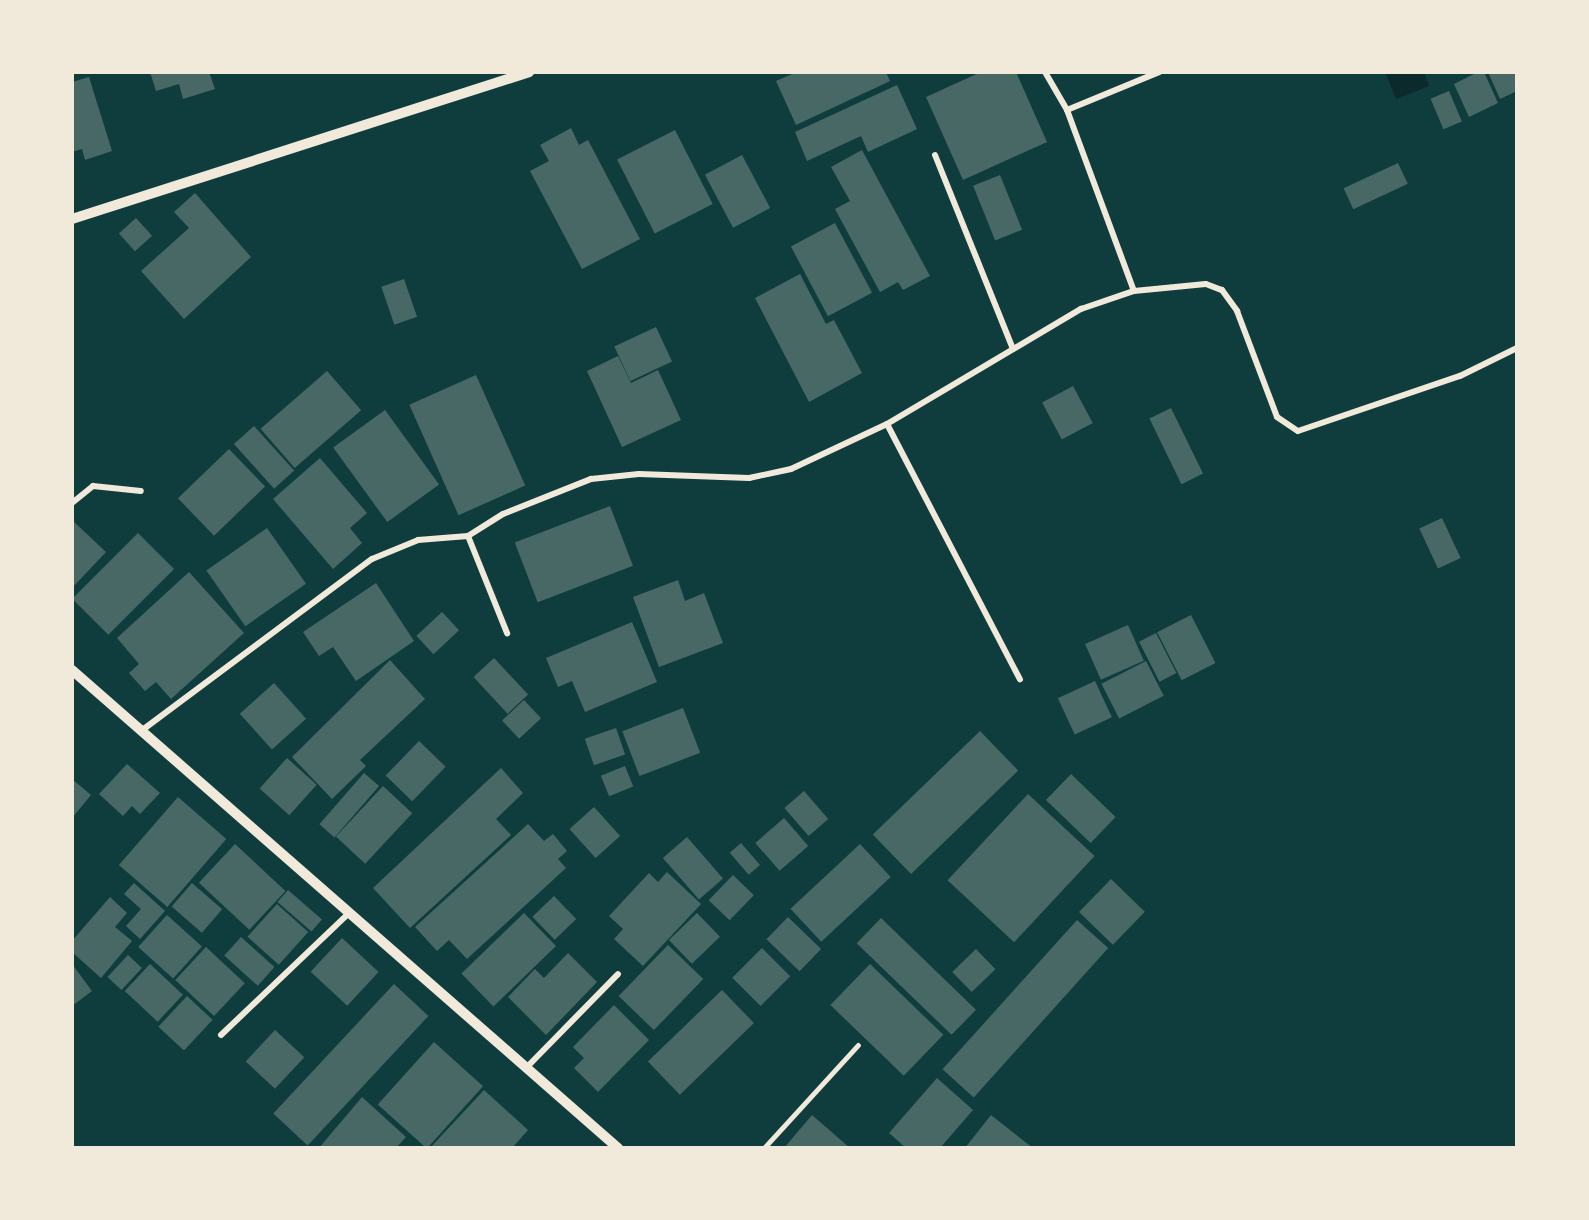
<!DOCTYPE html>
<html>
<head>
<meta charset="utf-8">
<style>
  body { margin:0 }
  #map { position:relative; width:1589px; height:1220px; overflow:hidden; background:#0f3d3e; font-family:"Nunito Sans",sans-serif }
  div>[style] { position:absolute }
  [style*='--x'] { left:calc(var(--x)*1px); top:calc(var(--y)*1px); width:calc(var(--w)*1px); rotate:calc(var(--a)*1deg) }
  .water>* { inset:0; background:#0a2a2b }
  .building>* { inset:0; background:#486865; transform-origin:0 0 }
  .service>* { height:4.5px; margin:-2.25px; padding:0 2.25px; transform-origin:2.25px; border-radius:2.25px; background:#f1e9da }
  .minor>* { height:6px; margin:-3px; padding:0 3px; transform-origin:3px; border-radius:3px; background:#f1e9da }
  .tertiary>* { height:10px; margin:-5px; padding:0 5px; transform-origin:5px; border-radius:5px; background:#f1e9da }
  span { translate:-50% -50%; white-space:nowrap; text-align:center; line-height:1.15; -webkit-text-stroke:4.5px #f1e9da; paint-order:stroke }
  .frame { position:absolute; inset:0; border:74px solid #f1e9da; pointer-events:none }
</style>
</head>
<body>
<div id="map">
  <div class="water">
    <div style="clip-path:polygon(1385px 72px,1424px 72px,1429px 86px,1396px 99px)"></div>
  </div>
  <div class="building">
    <div style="clip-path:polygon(150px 72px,209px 72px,215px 89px,183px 99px,179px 84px,156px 91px)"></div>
    <div style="clip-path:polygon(797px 72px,886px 72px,890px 81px,796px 125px,776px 81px)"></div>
    <div style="clip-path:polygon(981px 72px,1016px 72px,1047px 142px,963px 180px,926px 97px)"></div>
    <div style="clip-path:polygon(1478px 72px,1484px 72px,1498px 103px,1469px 117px,1454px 84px)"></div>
    <div style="clip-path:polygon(1488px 72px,1517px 72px,1517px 91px,1500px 99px)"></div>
    <div style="clip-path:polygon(89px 77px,112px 151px,85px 160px,82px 149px,72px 152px,72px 82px)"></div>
    <div style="clip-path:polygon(897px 85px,917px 129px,868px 152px,861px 136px,807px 161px,795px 132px)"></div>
    <div style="left:1449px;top:91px;width:33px;height:20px;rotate:67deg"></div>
    <div style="clip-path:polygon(571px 128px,579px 145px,588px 140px,640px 239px,582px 269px,530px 171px,549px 161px,540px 145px)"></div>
    <div style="left:675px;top:130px;width:83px;height:65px;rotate:63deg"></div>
    <div style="clip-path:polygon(862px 150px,930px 276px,903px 290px,898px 282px,880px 292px,835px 209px,850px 201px,831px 167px)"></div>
    <div style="left:742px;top:155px;width:60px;height:42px;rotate:62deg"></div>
    <div style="left:1398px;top:163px;width:23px;height:60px;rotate:65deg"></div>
    <div style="left:1000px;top:175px;width:59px;height:29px;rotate:68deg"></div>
    <div style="clip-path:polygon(195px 193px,251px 257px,184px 319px,141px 271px,189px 228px,174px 212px)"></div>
    <div style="left:136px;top:218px;width:24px;height:23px;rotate:48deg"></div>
    <div style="left:835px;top:223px;width:79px;height:50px;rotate:62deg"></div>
    <div style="clip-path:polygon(800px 274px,826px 324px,834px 320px,862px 373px,809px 402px,755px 298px)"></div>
    <div style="left:404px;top:279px;width:40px;height:24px;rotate:71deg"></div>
    <div style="left:656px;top:327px;width:38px;height:46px;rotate:65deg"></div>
    <div style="clip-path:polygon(618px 356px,631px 383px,658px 370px,681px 420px,622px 447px,587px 371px)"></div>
    <div style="left:327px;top:371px;width:52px;height:88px;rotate:49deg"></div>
    <div style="left:476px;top:375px;width:121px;height:73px;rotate:66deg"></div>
    <div style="left:1073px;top:386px;width:42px;height:35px;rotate:62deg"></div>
    <div style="left:1171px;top:408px;width:73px;height:24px;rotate:64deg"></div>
    <div style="left:385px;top:410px;width:92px;height:64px;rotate:54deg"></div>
    <div style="left:254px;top:426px;width:60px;height:27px;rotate:48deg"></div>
    <div style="left:229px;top:449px;width:52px;height:71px;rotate:46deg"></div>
    <div style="clip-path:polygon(320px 458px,367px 513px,350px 528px,362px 543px,333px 569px,273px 499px)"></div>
    <div style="left:610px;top:506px;width:64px;height:102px;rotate:69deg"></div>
    <div style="left:1442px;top:518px;width:44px;height:25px;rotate:65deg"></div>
    <div style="clip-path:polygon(72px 520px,106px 552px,72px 588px)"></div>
    <div style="left:267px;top:528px;width:68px;height:74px;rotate:55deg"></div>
    <div style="left:138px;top:533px;width:51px;height:93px;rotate:45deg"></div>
    <div style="clip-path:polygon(189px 572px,244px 633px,171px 699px,156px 682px,145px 691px,129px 673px,139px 664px,117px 638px)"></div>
    <div style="clip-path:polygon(678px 580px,685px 601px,704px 593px,723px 643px,659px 667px,633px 597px)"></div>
    <div style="clip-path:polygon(376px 583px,414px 641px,356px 681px,333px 647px,319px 656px,303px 632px)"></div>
    <div style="left:442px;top:612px;width:25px;height:35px;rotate:47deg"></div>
    <div style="left:1191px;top:615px;width:54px;height:38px;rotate:63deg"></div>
    <div style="clip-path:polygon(632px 622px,657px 682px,585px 712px,572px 681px,558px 687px,546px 658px)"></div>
    <div style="left:1128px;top:625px;width:39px;height:47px;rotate:66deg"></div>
    <div style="left:1156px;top:633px;width:45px;height:19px;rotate:63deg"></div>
    <div style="left:494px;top:658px;width:50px;height:28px;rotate:47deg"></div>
    <div style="clip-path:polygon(390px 660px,425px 699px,360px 760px,366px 766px,332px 799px,292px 757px)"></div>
    <div style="left:1146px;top:661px;width:39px;height:50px;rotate:63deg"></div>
    <div style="left:1095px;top:681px;width:40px;height:41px;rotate:65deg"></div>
    <div style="left:274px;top:683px;width:48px;height:46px;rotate:48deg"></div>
    <div style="left:524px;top:700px;width:25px;height:30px;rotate:47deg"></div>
    <div style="left:683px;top:708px;width:48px;height:65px;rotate:69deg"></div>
    <div style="left:616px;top:728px;width:28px;height:33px;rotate:71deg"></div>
    <div style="left:980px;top:731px;width:55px;height:149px;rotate:46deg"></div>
    <div style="left:419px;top:741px;width:37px;height:48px;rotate:44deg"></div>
    <div style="left:287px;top:758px;width:40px;height:41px;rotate:42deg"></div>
    <div style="clip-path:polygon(127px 764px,160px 793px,140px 814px,132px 806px,123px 816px,99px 794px)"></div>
    <div style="left:625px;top:766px;width:22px;height:26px;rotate:68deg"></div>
    <div style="clip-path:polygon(501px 768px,523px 793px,496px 819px,511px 835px,410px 928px,373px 888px)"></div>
    <div style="left:364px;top:773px;width:20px;height:68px;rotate:41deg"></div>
    <div style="left:1071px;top:774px;width:62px;height:36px;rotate:44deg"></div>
    <div style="clip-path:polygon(72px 779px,91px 795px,72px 818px)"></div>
    <div style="left:383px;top:786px;width:40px;height:69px;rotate:43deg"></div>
    <div style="left:804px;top:791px;width:37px;height:26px;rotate:49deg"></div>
    <div style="left:1028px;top:794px;width:91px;height:118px;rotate:43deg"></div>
    <div style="left:178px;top:797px;width:64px;height:90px;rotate:41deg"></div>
    <div style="left:594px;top:807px;width:39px;height:33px;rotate:48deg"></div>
    <div style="left:784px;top:818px;width:37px;height:38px;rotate:49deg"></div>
    <div style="clip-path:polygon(528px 824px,544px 841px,553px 834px,567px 851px,558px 859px,566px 868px,467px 959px,449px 940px,437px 951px,415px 927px)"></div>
    <div style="left:687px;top:837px;width:55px;height:32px;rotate:49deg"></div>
    <div style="left:741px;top:843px;width:29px;height:15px;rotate:49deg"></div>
    <div style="left:235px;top:844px;width:69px;height:53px;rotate:43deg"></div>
    <div style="left:860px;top:844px;width:45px;height:95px;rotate:47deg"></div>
    <div style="clip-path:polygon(667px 872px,701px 904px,643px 966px,614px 939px,623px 929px,609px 916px,649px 873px,658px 882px)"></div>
    <div style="left:733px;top:875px;width:29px;height:35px;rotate:44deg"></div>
    <div style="left:1111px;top:879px;width:47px;height:46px;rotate:44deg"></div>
    <div style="clip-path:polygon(134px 883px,165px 911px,140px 939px,126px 926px,141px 909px,124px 894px)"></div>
    <div style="left:192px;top:883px;width:40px;height:31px;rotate:41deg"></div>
    <div style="left:288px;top:890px;width:45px;height:16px;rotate:41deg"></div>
    <div style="left:554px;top:896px;width:32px;height:30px;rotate:46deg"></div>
    <div style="clip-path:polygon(110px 897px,127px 913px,115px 927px,132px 941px,101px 978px,72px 952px,72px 941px)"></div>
    <div style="left:277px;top:904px;width:42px;height:44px;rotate:42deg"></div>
    <div style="left:524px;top:913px;width:46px;height:87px;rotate:46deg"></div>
    <div style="left:697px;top:913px;width:33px;height:39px;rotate:46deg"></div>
    <div style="left:167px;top:915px;width:47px;height:43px;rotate:42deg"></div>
    <div style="left:788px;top:917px;width:46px;height:31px;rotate:44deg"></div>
    <div style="left:881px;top:918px;width:132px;height:35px;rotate:44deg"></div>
    <div style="left:1077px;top:920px;width:42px;height:201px;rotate:42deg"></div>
    <div style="left:241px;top:937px;width:45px;height:25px;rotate:42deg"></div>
    <div style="left:342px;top:938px;width:50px;height:46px;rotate:43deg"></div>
    <div style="left:668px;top:945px;width:49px;height:71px;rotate:44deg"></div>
    <div style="left:206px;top:947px;width:53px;height:45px;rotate:43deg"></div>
    <div style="left:762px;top:948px;width:40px;height:42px;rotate:45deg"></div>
    <div style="left:976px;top:949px;width:28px;height:33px;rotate:46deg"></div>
    <div style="clip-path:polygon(568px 953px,597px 982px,546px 1035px,508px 997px,535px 969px,544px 978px)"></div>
    <div style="left:128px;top:955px;width:19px;height:30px;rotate:43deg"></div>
    <div style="clip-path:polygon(72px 964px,92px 991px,72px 1006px)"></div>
    <div style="left:150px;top:964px;width:45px;height:37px;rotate:43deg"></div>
    <div style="left:870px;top:964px;width:102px;height:57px;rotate:44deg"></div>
    <div style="left:394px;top:984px;width:47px;height:177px;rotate:43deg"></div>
    <div style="left:722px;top:990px;width:46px;height:103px;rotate:46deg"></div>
    <div style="left:187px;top:996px;width:35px;height:42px;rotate:43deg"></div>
    <div style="clip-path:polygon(614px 1005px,649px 1040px,598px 1092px,574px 1068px,584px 1058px,573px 1047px)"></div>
    <div style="left:275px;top:1030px;width:40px;height:43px;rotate:43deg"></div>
    <div style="left:434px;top:1042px;width:66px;height:84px;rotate:42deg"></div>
    <div style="clip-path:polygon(937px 1078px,973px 1110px,940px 1148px,906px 1148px,889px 1133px)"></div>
    <div style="clip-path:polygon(484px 1090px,528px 1130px,512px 1148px,430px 1148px)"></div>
    <div style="clip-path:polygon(362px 1097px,406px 1137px,396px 1148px,319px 1148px)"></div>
    <div style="clip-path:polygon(812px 1115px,850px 1148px,784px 1148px)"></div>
    <div style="clip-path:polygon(991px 1115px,1033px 1148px,965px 1148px)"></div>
  </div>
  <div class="service">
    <div style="--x:764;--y:1148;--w:139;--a:-47.6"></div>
  </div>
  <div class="minor">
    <div style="--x:1045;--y:72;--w:44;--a:59.9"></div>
    <div style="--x:1067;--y:110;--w:193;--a:69.7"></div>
    <div style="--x:1067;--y:110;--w:100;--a:-22.4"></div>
    <div style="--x:935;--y:155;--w:209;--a:68.1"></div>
    <div style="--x:887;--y:424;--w:288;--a:62.5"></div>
    <div style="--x:72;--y:503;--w:27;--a:-39"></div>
    <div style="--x:93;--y:486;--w:48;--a:5.9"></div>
    <div style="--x:468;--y:536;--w:105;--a:68.1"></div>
    <div style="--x:141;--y:731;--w:288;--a:-36.7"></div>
    <div style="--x:372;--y:559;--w:50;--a:-22.4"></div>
    <div style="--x:418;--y:540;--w:50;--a:-4.6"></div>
    <div style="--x:468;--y:536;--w:41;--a:-32.2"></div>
    <div style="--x:503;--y:514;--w:95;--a:-21.7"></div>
    <div style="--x:591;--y:479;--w:48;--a:-5.9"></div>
    <div style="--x:639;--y:474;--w:110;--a:2.1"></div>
    <div style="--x:749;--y:478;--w:43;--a:-12.1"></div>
    <div style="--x:791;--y:469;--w:106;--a:-25.1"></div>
    <div style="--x:887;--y:424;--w:226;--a:-30.7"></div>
    <div style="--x:1081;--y:309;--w:56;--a:-18.8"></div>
    <div style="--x:1134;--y:291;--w:72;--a:-5.6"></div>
    <div style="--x:1206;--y:284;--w:17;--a:21"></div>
    <div style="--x:1222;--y:290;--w:26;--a:54"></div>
    <div style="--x:1237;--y:311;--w:113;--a:69.3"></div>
    <div style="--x:1277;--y:417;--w:25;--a:34"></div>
    <div style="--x:1298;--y:431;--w:171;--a:-18.8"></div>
    <div style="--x:1460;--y:376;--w:64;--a:-26.2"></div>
    <div style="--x:221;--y:1035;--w:177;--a:-43.6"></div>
    <div style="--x:527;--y:1067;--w:130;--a:-45.6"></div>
  </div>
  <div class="tertiary">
    <div style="--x:72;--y:219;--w:480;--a:-17.8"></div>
    <div style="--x:72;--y:670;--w:726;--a:41.2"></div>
  </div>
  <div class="frame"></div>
</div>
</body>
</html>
